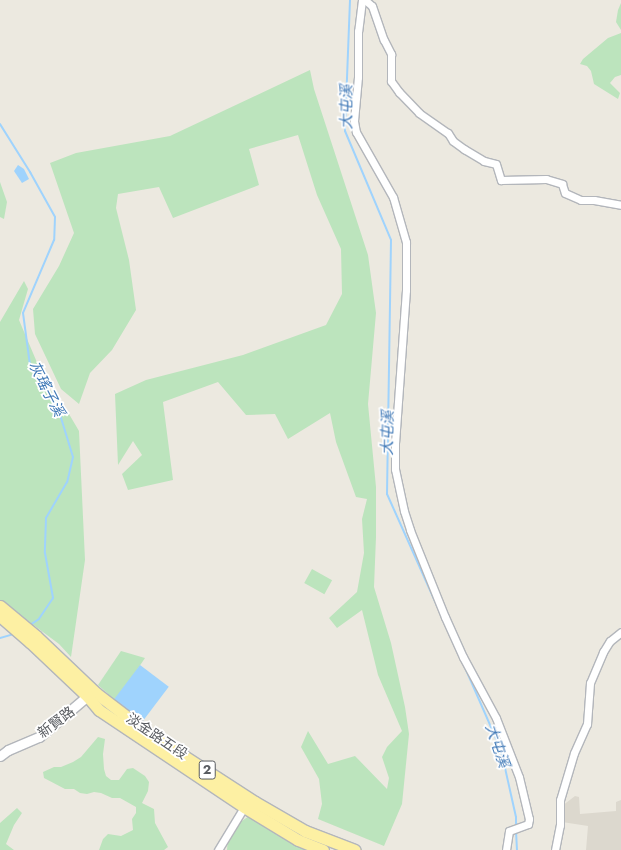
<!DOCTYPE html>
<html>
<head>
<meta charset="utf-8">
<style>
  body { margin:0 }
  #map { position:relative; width:621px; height:850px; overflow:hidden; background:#ece9e0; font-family:Jost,"Noto Sans TC",sans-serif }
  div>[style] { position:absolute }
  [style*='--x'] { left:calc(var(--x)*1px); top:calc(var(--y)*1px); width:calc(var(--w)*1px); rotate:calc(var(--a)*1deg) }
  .education>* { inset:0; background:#dcd8ce }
  .green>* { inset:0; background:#bce4bd; transform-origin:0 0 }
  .water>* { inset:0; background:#9fd3fd; transform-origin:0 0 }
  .stream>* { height:2px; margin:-1px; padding:0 1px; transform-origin:1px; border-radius:1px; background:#9fd3fd }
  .roads { filter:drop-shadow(1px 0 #b3b6bb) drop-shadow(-1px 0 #b3b6bb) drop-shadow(0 1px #b3b6bb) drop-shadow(0 -1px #b3b6bb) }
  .minor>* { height:7px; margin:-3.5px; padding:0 3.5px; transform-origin:3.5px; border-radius:3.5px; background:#fff }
  .tertiary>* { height:9px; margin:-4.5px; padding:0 4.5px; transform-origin:4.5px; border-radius:4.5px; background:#fff }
  .primary>* { height:11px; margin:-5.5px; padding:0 5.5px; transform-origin:5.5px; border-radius:5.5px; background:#fdf0a3 }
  span { translate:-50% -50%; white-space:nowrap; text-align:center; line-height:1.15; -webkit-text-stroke:3.5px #fff; paint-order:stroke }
  .shield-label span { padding:1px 3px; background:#fff; border:1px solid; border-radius:3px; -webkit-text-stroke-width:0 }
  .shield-label { font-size:13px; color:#595c61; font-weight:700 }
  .street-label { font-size:14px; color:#595c61 }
  .water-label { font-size:15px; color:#4079b7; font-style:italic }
</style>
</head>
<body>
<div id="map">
  <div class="education">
    <div style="clip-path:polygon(575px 796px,579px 797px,580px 814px,616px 811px,616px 802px,621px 800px,621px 850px,586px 850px,588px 826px,562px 822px,562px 806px)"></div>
  </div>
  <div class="green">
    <div style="clip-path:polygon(621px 3px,621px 30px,616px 22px,618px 10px)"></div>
    <div style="clip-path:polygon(621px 33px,621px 75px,615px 77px,610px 83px,620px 93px,618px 99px,594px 84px,591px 71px,587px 66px,580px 64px,583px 59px,608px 38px)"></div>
    <div style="clip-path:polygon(310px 70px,314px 89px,368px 255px,376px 313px,368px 404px,376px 487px,376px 537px,374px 587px,391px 643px,405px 707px,409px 734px,402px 804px,384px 846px,318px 819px,322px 804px,319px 779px,301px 747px,308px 731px,328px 764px,355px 756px,387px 789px,389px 778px,382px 757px,387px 747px,402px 731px,378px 675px,362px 610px,337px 628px,329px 618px,357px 592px,364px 553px,362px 519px,367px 499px,356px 497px,336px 442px,330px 413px,288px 439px,275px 414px,246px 415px,218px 382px,163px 402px,173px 480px,128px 490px,122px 474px,142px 455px,133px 441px,118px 465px,115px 394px,146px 380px,243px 355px,326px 325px,342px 294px,341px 249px,317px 195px,298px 135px,249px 149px,259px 185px,173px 218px,159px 187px,118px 194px,116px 208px,129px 260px,136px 310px,112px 350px,90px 373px,79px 404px,61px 389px,35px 334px,33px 309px,59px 266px,74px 233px,50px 163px,76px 153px,170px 136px)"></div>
    <div style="clip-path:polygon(0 182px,7px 202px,4px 219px,0 217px)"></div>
    <div style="clip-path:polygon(24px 281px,28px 289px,19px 320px,47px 386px,69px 414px,79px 431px,85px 560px,71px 657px,59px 644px,0 600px,0 322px)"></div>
    <div style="left:312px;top:569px;width:23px;height:16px;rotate:29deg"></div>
    <div style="clip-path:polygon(121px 651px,145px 658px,116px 701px,98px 685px)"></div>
    <div style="clip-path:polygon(98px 737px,105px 739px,103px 754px,104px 769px,106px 776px,111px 780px,119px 780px,127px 769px,133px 768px,145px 776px,149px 782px,148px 791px,142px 803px,154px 809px,155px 823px,168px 847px,164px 850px,99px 850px,103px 839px,108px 834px,121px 836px,133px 830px,132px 819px,136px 813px,136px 807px,120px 798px,112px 798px,101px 793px,94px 792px,87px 794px,80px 793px,74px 789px,65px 789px,44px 778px,43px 772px,54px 767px,61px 767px,73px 762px,81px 757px)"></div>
    <div style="clip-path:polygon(17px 808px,22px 813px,14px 825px,6px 844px,14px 850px,0 850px,0 823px)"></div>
    <div style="clip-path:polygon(249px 816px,317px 850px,227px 850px,228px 838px,239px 823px)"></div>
  </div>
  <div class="water">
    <div style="clip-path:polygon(18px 165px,24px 169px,29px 179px,22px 183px,14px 171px)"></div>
    <div style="left:140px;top:665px;width:36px;height:43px;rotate:37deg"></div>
  </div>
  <div class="stream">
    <div style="--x:350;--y:0;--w:131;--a:92.2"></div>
    <div style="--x:345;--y:131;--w:118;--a:67.1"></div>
    <div style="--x:391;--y:240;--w:254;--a:90.9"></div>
    <div style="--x:387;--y:494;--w:123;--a:65.9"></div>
    <div style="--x:0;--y:124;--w:57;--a:58"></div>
    <div style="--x:30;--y:172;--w:51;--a:60.9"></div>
    <div style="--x:55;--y:217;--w:23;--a:92"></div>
    <div style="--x:54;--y:240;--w:79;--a:113"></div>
    <div style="--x:23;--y:313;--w:52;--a:82.3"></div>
    <div style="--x:30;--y:365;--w:51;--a:56.9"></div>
    <div style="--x:58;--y:408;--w:51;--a:73"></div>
    <div style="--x:73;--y:457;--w:26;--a:103"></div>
    <div style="--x:67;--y:482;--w:42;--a:120.3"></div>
    <div style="--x:46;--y:518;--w:35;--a:92"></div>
    <div style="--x:45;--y:553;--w:46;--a:79.9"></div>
    <div style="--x:53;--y:598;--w:25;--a:124"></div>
    <div style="--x:39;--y:619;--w:11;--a:146"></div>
    <div style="--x:0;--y:638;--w:15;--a:-16"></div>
    <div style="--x:463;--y:663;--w:95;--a:66.4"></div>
    <div style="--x:501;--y:750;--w:69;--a:77.4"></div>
    <div style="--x:516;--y:817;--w:10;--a:90"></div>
    <div style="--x:516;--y:831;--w:19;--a:87"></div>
  </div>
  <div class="roads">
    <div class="minor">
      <div style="--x:362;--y:0;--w:31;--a:97"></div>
      <div style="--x:358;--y:31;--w:46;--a:90"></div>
      <div style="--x:358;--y:77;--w:44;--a:95.2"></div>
      <div style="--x:354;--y:121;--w:11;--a:80"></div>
      <div style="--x:356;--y:132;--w:75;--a:60.4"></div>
      <div style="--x:393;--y:197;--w:47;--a:73.9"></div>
      <div style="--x:406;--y:242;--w:48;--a:90"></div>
      <div style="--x:406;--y:290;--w:153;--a:94.1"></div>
      <div style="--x:395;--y:443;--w:26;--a:90"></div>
      <div style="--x:395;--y:469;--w:43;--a:77.9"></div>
      <div style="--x:404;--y:511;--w:20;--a:72"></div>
      <div style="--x:410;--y:530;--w:94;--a:68.1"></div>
      <div style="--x:445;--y:617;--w:44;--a:65.8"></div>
      <div style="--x:463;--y:657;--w:69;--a:61.6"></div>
      <div style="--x:496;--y:718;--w:63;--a:68.7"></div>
      <div style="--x:519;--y:777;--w:43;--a:76.6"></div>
      <div style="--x:529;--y:819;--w:5;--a:101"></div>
      <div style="--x:528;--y:824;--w:20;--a:160"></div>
      <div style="--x:509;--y:831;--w:19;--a:99"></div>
      <div style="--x:365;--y:0;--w:9;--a:41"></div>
      <div style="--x:372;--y:6;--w:36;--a:71"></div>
      <div style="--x:384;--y:40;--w:16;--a:63"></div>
      <div style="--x:391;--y:54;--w:27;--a:90"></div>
      <div style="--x:391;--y:81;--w:14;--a:54"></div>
      <div style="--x:399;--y:92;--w:29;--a:46"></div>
      <div style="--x:419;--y:113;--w:35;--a:35"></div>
      <div style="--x:448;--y:133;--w:9;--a:58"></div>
      <div style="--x:453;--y:141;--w:14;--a:36"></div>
      <div style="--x:464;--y:149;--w:23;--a:31"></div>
      <div style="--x:484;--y:161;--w:12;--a:14"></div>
      <div style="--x:496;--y:164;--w:17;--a:73"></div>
      <div style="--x:501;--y:180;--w:45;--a:-1.3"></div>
      <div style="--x:546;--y:179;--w:17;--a:17"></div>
      <div style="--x:562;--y:184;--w:9;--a:72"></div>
      <div style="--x:565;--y:193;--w:17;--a:24"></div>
      <div style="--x:581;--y:200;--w:13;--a:0"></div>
      <div style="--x:594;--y:200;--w:27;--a:10"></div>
      <div style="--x:218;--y:850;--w:54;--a:-58.7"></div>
      <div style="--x:555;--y:850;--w:25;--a:-79"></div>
      <div style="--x:560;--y:825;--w:25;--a:-90"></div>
      <div style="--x:560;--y:800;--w:49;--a:-73.4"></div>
      <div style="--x:574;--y:753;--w:32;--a:-66"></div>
      <div style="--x:587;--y:724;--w:41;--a:-85.8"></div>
      <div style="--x:590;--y:683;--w:34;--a:-67"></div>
      <div style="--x:603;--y:652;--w:13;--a:-58"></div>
      <div style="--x:610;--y:641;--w:14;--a:-39"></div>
    </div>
    <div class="tertiary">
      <div style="--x:0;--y:756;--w:10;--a:-37"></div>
      <div style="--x:8;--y:750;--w:34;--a:-23"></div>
      <div style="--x:39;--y:737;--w:70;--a:-40.3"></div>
    </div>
    <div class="primary">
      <div style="--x:0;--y:606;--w:47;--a:39.8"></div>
      <div style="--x:36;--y:636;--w:83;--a:43.5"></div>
      <div style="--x:96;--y:693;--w:61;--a:37.6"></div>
      <div style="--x:144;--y:730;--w:132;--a:33"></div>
      <div style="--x:255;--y:802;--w:58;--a:30.1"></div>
      <div style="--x:305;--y:831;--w:53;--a:20.8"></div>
      <div style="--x:0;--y:616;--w:40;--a:41"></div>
      <div style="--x:30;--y:642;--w:80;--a:43.5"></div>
      <div style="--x:88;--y:697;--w:17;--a:50"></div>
      <div style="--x:99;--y:710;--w:174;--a:33.8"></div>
      <div style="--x:244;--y:807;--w:63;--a:31.4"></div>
      <div style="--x:298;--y:840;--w:27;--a:22"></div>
    </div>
  </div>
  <div class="shield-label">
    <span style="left:207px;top:770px">2</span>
  </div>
  <div class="street-label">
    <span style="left:56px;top:722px;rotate:-37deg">新賢路</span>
    <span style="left:157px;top:736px;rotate:34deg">淡金路五段</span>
  </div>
  <div class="water-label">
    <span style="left:347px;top:107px;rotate:-90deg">大屯溪</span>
    <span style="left:46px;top:389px;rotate:63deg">灰瑤子溪</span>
    <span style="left:388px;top:433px;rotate:-89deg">大屯溪</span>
    <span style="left:497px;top:746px;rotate:71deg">大屯溪</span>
  </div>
</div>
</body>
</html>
